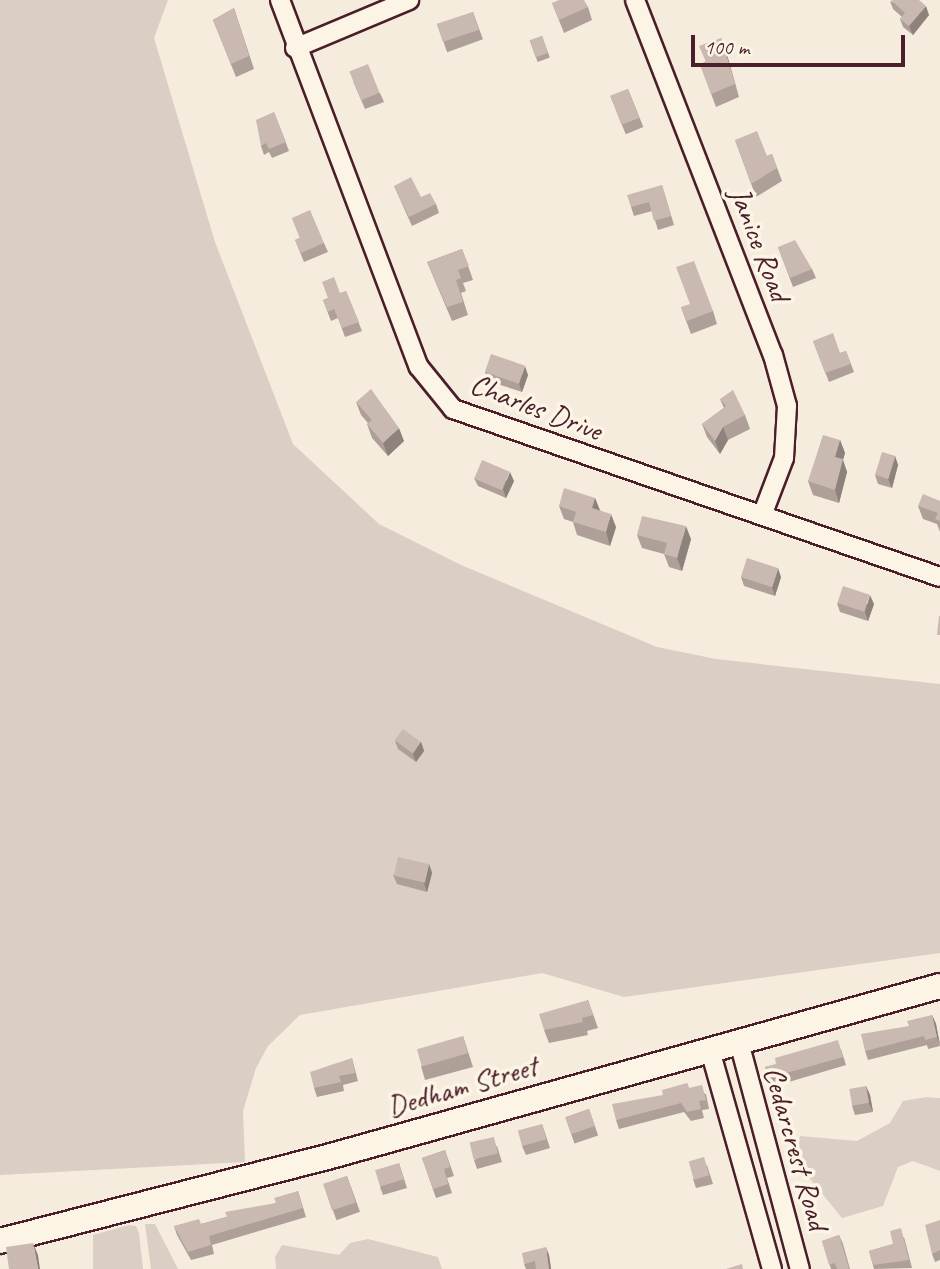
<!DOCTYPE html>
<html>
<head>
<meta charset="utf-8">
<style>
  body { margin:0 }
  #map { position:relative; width:940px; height:1269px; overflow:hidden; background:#f5ecde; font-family:Caveat,sans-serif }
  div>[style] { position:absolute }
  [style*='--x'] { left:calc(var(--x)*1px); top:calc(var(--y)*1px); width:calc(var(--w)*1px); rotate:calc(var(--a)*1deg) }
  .green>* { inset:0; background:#dbcec4 }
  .roads { filter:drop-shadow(2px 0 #4a1f2b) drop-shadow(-2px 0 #4a1f2b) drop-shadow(0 2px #4a1f2b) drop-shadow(0 -2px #4a1f2b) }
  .street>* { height:18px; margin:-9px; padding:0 9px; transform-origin:9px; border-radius:9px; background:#fcf5e5 }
  .secondary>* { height:24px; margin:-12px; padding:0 12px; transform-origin:12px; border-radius:12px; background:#fcf5e5 }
  .wall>* { inset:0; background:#ae9f98; transform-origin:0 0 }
  .shaded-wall>* { inset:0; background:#8d827c }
  .building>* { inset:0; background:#cab9b1; transform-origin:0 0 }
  span { translate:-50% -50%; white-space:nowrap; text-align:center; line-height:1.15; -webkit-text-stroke:7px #fcf5e5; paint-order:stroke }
  .street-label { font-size:30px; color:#4a1f2b }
  .scale { position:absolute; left:691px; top:35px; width:214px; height:32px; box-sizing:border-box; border:4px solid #4a1f2b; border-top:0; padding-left:9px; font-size:21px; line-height:24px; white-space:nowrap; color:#4a1f2b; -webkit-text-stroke:5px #fcf5e5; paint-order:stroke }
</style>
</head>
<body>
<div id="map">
  <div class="green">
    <div style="clip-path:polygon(0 0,168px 0,154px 38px,215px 242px,293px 444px,379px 524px,461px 565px,657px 647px,716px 659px,940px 684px,940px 953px,624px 997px,542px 973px,300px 1015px,268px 1046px,256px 1068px,243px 1111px,245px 1162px,0 1175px)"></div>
    <div style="clip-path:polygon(926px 1097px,940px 1098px,940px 1171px,913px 1161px,898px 1167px,883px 1206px,842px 1218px,794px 1159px,800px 1136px,857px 1141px,890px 1123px,903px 1101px)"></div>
    <div style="clip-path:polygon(145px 1224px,155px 1224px,178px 1269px,151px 1269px)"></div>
    <div style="clip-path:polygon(129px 1225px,136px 1226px,139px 1233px,143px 1269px,93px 1269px,93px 1235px)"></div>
    <div style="clip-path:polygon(368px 1239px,438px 1257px,442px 1269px,276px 1269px,275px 1257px,282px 1245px,339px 1255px,350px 1243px)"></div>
  </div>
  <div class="roads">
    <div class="street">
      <div style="--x:280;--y:0;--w:392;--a:69.3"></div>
      <div style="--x:419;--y:367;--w:54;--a:51"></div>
      <div style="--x:453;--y:409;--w:515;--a:19.03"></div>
      <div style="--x:635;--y:0;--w:381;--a:68.8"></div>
      <div style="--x:773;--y:355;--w:53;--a:74.6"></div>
      <div style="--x:787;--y:406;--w:52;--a:93.3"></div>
      <div style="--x:784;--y:458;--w:59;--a:110.9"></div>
      <div style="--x:295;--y:48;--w:124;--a:-22.8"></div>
      <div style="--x:739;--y:1042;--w:235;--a:75"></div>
      <div style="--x:710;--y:1050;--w:228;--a:74.2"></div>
    </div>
    <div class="secondary">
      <div style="--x:0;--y:1241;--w:342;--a:-14.4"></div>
      <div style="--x:331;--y:1156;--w:632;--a:-15.6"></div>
    </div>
  </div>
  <div class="wall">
    <div style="clip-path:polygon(890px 1px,929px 15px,913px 35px,903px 27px,900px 19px,902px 17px,893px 9px)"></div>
    <div style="clip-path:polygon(552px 3px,588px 7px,592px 20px,564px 33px)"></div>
    <div style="clip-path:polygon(234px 8px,254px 69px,236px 77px,213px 20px)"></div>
    <div style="left:473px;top:12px;width:29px;height:38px;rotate:70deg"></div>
    <div style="left:542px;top:36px;width:23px;height:13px;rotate:70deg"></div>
    <div style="clip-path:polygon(721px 38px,739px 97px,716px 107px,700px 64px,705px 62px)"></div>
    <div style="clip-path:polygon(353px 81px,380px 93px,384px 102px,365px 109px)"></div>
    <div style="left:628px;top:89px;width:41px;height:19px;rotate:68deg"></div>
    <div style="clip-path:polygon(274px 112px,289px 151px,272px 158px,269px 152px,264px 155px,261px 146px)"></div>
    <div style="clip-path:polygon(735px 140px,767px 156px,772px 154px,782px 181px,756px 197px)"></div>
    <div style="clip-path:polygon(662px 185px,674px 225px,658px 230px,652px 211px,634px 216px,631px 207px)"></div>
    <div style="clip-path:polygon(394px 186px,436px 204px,439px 213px,412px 226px)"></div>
    <div style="clip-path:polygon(292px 218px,324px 243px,328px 252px,304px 262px,295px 240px,300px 238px)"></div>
    <div style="clip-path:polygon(778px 247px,812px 269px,816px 278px,793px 287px)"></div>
    <div style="clip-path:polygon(462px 249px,473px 280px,463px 283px,466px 291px,461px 293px,468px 315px,452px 321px,427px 262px)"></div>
    <div style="clip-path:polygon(346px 291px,362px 331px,345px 337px,338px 318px,331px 321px,323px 300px)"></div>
    <div style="clip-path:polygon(681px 307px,713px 311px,717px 324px,691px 334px)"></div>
    <div style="clip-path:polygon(813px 341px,840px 353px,846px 351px,854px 372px,829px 382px)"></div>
    <div style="clip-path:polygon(485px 372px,528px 375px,522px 392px,488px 381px)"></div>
    <div style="clip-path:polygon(720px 399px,745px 415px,750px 429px,728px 440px,720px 454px,707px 437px,702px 424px,724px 408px)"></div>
    <div style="clip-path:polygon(356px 402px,404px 441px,388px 456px,372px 438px,367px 424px,368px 423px,361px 415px)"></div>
    <div style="clip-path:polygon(840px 440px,845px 453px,843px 460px,847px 472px,839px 503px,813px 495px,808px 481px)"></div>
    <div style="clip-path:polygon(895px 456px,898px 465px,892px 488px,878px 484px,875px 475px)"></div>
    <div style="clip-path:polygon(474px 478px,514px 481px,506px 498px,478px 486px)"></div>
    <div style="clip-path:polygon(595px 498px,600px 510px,616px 527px,610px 546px,577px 535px,573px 522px,564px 519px,559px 506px)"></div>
    <div style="clip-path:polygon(940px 501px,940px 532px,937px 524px,923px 519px,918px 506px)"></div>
    <div style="clip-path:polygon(637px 535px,691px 539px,682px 571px,669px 567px,664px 554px,642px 548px)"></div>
    <div style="clip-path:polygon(741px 577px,781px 577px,775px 596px,744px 586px)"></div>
    <div style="clip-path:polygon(837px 603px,874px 604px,868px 621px,840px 612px)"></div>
    <div style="clip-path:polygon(395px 741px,421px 742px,424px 751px,416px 762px,398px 749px)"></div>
    <div style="clip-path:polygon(429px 864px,432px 873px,427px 892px,397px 884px,393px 875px)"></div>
    <div style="clip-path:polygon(588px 1000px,598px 1028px,587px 1031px,588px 1035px,549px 1043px,544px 1030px)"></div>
    <div style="clip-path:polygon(932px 1015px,936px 1024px,940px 1046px,928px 1049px,927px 1045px,868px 1060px,865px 1051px)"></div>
    <div style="clip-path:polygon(463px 1036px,473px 1067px,425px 1080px,421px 1066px)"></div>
    <div style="clip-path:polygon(841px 1049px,846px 1065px,772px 1087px,765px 1067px)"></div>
    <div style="clip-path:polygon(352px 1058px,358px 1081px,343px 1085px,344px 1091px,317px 1097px,314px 1088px)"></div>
    <div style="clip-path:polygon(687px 1083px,689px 1088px,706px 1094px,709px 1109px,702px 1110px,704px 1118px,691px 1121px,684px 1112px,619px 1129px,616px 1120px)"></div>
    <div style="clip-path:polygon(866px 1086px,870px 1095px,873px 1112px,855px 1115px,852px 1106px)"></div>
    <div style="left:589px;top:1109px;width:28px;height:25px;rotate:71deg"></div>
    <div style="clip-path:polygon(542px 1124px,550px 1148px,526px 1155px,522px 1146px)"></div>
    <div style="clip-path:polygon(497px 1146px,502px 1162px,477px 1169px,474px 1160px)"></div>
    <div style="clip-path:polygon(445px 1150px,454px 1176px,447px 1178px,452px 1193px,436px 1198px,422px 1158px)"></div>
    <div style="clip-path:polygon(399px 1163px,407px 1188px,383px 1195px,380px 1187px)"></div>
    <div style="clip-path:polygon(707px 1165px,713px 1184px,696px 1188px,693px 1179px)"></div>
    <div style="left:347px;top:1176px;width:38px;height:25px;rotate:70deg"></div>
    <div style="clip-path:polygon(298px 1191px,306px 1217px,212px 1245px,214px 1254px,191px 1260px,177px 1235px,174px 1226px,201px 1224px,276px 1203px)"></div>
    <div style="clip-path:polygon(940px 1220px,940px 1260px,935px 1262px,932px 1254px)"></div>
    <div style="clip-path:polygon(839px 1235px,843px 1244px,850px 1269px,831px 1269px,822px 1241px)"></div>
    <div style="clip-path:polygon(904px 1237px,912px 1268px,874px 1269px,869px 1251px,893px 1244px)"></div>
    <div style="clip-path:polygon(549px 1255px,551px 1269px,526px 1269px,524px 1264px)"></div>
  </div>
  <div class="shaded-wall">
    <div style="clip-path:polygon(926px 6px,929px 15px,913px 35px,909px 26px)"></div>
    <div style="clip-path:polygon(721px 38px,726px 51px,739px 97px,735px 84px)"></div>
    <div style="clip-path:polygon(525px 366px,528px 375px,522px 392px,519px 384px)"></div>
    <div style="clip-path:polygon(723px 427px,728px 440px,720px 454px,715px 441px)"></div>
    <div style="clip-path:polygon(399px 428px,404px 441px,388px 456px,383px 443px)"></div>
    <div style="clip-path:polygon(840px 440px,845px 453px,843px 460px,847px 472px,839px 503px,835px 490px,835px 457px)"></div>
    <div style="clip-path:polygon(895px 456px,898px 465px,892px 488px,888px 479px)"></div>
    <div style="clip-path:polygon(510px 472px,514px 481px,506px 498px,503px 489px)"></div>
    <div style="clip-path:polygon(595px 498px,600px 511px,592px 508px)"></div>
    <div style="clip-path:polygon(611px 514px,616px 527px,610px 546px,606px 532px)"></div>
    <div style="clip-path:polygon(686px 526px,691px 539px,682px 571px,677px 558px)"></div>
    <div style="clip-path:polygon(778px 568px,781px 577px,775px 596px,772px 587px)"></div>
    <div style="clip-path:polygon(870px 595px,874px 604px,868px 621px,865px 612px)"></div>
    <div style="clip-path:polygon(421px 742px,424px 751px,416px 762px,413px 754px)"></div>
    <div style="clip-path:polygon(429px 864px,432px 873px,427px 892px,424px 883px)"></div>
    <div style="clip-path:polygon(932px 1015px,936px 1024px,940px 1045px,937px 1037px)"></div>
    <div style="clip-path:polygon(866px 1086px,870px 1095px,873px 1112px,869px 1103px)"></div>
    <div style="clip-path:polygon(33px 1243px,38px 1255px,40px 1269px,38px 1269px)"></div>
    <div style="clip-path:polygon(546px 1247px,549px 1255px,551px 1269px,549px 1269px)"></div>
  </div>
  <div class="building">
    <div style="clip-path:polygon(559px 0,584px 0,588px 7px,559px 20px,552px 3px)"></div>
    <div style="clip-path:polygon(891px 0,919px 0,926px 6px,909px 26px,900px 19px,905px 13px)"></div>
    <div style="clip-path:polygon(234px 8px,249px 56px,231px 64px,213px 20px)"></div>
    <div style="left:473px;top:12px;width:19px;height:38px;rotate:72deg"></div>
    <div style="left:542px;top:36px;width:18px;height:13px;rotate:71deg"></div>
    <div style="clip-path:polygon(721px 38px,735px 84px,711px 94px,700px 64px,706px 62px,699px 46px)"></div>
    <div style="left:368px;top:64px;width:31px;height:20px;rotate:68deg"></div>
    <div style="left:628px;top:89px;width:31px;height:19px;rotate:69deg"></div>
    <div style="clip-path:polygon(274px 112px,286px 142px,269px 149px,266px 143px,261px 146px,256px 120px)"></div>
    <div style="clip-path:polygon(757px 131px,767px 156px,772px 154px,777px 168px,751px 184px,735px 140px)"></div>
    <div style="clip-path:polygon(411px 177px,421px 197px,430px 193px,436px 204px,409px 217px,394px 186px)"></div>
    <div style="clip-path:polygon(662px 185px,671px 216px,654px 221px,649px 202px,631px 207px,627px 195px)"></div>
    <div style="clip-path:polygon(310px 210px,324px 243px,301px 253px,295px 240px,300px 238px,292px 218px)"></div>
    <div style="clip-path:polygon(795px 240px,812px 269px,790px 278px,778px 247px)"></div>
    <div style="clip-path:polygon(462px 249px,469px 266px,458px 270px,461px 278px,456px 280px,463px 302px,447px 307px,427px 262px)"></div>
    <div style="clip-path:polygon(694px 261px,713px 311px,687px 321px,681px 307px,690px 304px,676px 267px)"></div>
    <div style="clip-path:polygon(334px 277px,340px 293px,346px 291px,359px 322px,342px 328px,334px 309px,328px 312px,323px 300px,328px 298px,322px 282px)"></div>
    <div style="clip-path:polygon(833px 333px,840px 353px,846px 351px,851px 364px,825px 373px,813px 341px)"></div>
    <div style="left:491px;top:354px;width:36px;height:19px;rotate:19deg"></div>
    <div style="clip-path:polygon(371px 389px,399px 428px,383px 443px,367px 424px,372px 420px,356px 402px)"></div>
    <div style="clip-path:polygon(733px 390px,745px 415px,723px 427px,715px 441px,702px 424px,726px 406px,720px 399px)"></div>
    <div style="clip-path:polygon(823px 435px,840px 440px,835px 457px,843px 459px,835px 490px,808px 481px)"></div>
    <div style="left:882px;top:452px;width:14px;height:24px;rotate:17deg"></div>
    <div style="left:482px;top:460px;width:30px;height:20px;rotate:23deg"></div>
    <div style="clip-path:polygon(564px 488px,595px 498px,592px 508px,611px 514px,606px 532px,573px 522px,576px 512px,559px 506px)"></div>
    <div style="clip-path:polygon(923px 494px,940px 501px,940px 521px,935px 519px,938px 513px,918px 506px)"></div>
    <div style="clip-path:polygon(642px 516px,686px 526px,677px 558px,664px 554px,667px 543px,637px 535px)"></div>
    <div style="left:747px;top:558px;width:33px;height:20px;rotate:18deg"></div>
    <div style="left:843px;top:586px;width:28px;height:18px;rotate:18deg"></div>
    <div style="clip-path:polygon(939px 616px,940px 616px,940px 635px,937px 635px)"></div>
    <div style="left:403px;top:729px;width:22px;height:14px;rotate:36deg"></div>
    <div style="left:398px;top:857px;width:32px;height:19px;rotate:13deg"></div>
    <div style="clip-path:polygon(588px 1000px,593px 1015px,582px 1018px,583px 1022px,544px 1030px,539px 1014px)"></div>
    <div style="clip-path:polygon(932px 1015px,937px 1037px,925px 1040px,924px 1036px,865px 1051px,861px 1034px,909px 1026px,907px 1021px)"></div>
    <div style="left:463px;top:1036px;width:18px;height:48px;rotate:74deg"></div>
    <div style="clip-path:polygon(838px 1040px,843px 1057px,769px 1078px,765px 1067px,776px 1064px,775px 1058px)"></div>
    <div style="clip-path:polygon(352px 1058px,355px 1073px,339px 1076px,341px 1082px,314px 1088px,310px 1072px)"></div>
    <div style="clip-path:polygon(687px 1083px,689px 1088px,702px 1085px,706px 1100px,699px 1101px,701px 1109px,687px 1112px,681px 1103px,616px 1120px,612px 1104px,663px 1095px,662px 1090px)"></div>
    <div style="left:866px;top:1086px;width:17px;height:17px;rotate:80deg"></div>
    <div style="left:589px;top:1109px;width:18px;height:25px;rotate:71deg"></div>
    <div style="left:542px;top:1124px;width:16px;height:25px;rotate:75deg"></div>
    <div style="left:494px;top:1137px;width:17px;height:25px;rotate:77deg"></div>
    <div style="clip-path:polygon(445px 1150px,450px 1167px,444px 1169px,448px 1184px,433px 1189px,422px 1158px)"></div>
    <div style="left:704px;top:1157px;width:19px;height:16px;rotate:74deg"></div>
    <div style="left:399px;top:1163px;width:17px;height:25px;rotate:73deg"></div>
    <div style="left:347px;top:1176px;width:28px;height:25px;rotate:72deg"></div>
    <div style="clip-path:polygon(298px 1191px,303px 1208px,209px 1236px,211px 1245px,188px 1252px,174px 1226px,199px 1219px,201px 1224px,227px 1217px,225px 1212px,276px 1203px,274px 1198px)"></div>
    <div style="clip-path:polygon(940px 1220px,940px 1250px,932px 1254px,925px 1225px)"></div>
    <div style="clip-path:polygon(901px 1228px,909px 1260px,873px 1265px,869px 1251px,893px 1244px,890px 1231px)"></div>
    <div style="clip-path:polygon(839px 1235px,849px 1269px,837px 1269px,835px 1263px,829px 1265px,822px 1241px)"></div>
    <div style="clip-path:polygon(33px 1243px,38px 1269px,9px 1269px,6px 1247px)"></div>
    <div style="clip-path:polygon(546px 1247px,549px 1269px,536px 1269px,535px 1261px,524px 1264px,522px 1253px)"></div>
    <div style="clip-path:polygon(742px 1264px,743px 1269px,726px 1269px)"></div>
  </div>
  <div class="street-label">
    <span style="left:760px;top:244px;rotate:69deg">Janice Road</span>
    <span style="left:536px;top:407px;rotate:21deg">Charles Drive</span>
    <span style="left:462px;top:1086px;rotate:-16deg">Dedham Street</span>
    <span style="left:796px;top:1148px;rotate:74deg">Cedarcrest Road</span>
  </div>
  <div class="scale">100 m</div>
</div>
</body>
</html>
